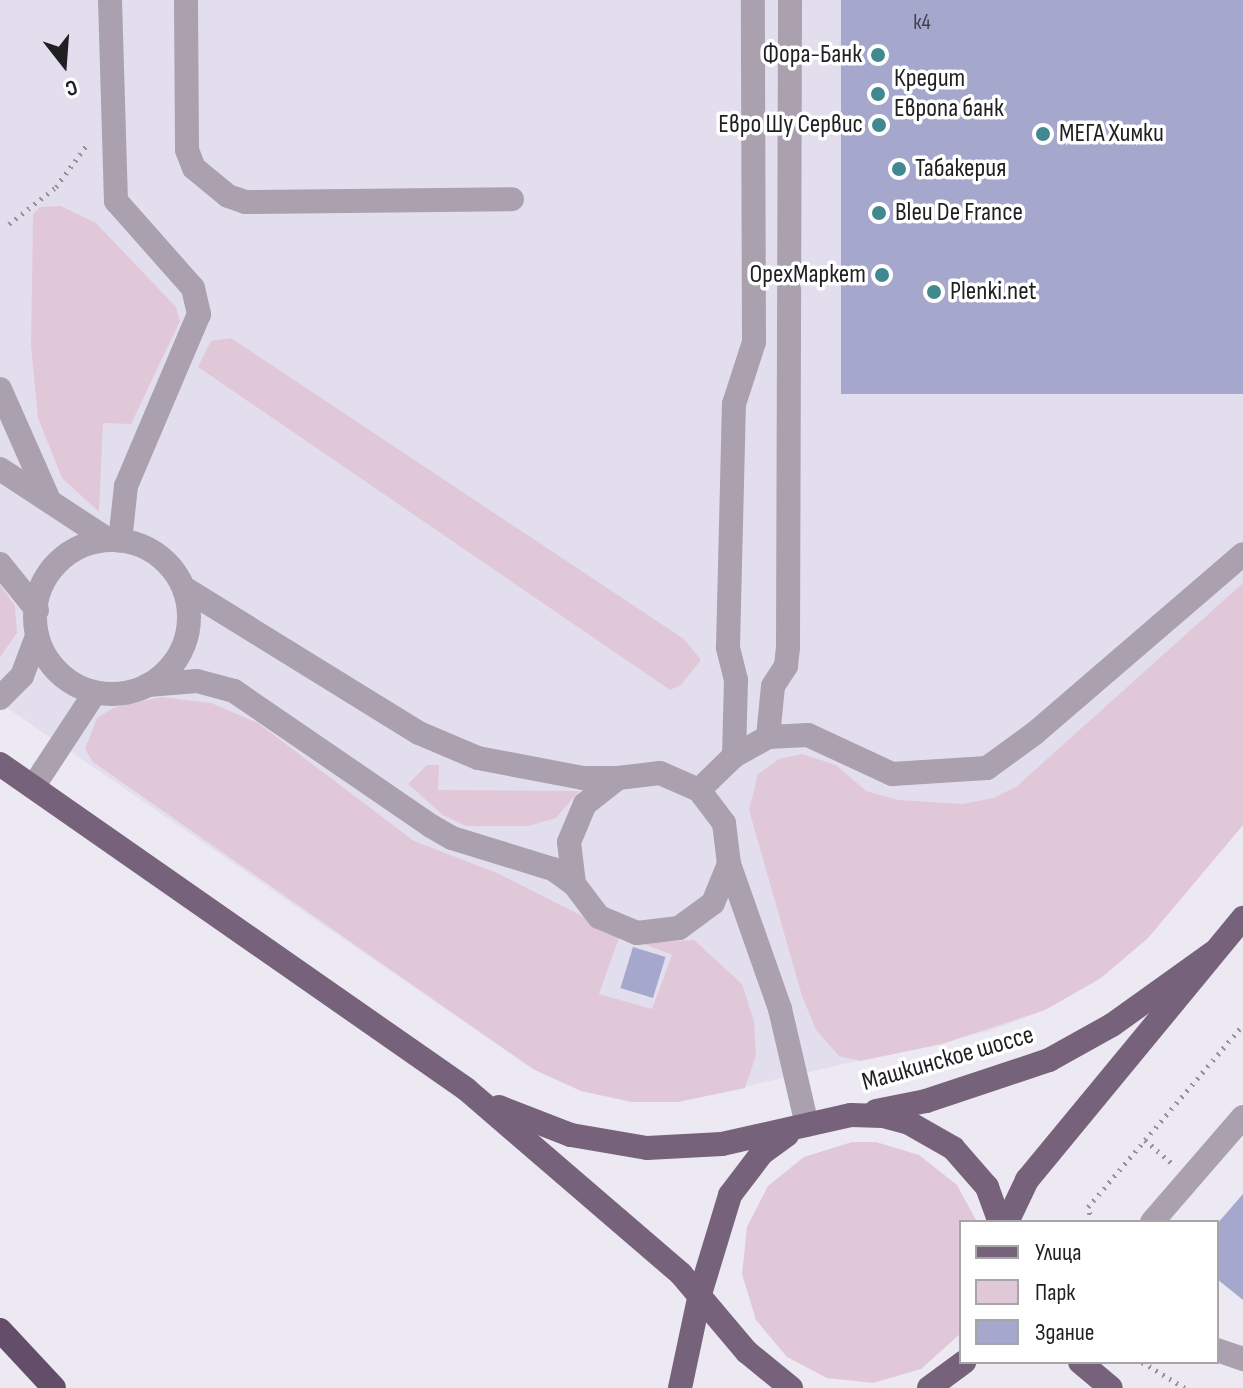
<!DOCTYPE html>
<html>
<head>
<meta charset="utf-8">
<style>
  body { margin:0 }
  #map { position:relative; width:1243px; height:1388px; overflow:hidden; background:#ece9f2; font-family:"Sofia Sans Condensed",sans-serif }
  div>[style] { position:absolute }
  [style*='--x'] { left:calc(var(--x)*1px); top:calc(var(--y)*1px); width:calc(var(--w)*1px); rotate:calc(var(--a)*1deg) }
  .built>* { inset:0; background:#e3deee }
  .green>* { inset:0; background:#e1c8d8 }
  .building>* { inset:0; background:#a5a8cc; transform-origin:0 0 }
  .path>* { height:5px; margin-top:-2.5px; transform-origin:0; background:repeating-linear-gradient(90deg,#96949a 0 2px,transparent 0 8px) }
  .minor>* { height:24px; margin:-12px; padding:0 12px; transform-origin:12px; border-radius:12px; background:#aba0ae }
  .minor>.ring { margin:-12px; padding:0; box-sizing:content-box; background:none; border:24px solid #aba0ae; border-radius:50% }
  .major>* { height:24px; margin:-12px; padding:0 12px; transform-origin:12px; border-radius:12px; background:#76637b }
  .highway>* { height:24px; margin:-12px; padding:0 12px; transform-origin:12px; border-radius:12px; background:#634d68 }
  .dots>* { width:22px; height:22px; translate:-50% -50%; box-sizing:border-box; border:4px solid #fff; border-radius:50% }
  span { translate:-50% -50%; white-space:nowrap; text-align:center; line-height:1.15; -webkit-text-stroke:7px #fff; paint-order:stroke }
  .number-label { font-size:22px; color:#41414c }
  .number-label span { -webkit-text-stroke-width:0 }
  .poi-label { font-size:26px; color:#201f22 }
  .right { translate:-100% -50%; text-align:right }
  .left { translate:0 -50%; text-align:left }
  .street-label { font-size:26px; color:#201f22 }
  .legend { position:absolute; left:959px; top:1220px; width:260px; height:144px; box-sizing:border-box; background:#fff; border:2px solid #a6a5a7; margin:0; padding:10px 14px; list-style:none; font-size:24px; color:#201f22 }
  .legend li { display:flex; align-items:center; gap:16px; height:40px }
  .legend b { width:40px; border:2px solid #a6a5a7 }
  .north { position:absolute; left:24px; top:24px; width:80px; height:80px; -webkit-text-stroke:6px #fff; paint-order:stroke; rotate:163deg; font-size:22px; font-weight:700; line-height:32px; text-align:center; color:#201f22 }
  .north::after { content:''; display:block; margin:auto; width:28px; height:36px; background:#201f22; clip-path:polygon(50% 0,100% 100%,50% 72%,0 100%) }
</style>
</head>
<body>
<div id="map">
  <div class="built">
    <div style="clip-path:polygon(0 0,1243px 0,1243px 825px,1148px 938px,1101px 978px,1045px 1010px,989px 1031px,678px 1102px,632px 1102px,581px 1091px,533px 1069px,0 703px)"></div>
  </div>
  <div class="green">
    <div style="clip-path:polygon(61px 206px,96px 223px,176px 307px,180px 321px,131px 424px,103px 423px,99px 512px,62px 478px,38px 418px,31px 346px,33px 214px,40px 207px)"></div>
    <div style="clip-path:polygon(231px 338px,684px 639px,701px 660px,681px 685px,670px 690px,198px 367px,211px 341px)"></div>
    <div style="clip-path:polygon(1243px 583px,1243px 825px,1148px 938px,1101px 978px,1045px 1010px,942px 1044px,860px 1061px,839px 1056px,816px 1030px,802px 996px,749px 810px,758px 774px,779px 759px,802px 754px,836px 765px,866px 791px,898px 800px,963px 804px,993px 798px,1016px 787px)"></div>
    <div style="clip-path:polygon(0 584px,15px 606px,17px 633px,0 657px)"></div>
    <div style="clip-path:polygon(161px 697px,211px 703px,258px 723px,414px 841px,497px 873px,620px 935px,599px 994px,652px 1009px,672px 955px,642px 943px,694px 940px,742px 984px,754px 1021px,756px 1055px,745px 1088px,678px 1102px,632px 1102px,581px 1091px,533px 1069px,93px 762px,85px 749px,97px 718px,115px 707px)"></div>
    <div style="clip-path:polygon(427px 765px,439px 765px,438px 790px,579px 791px,556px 818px,528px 826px,466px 826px,443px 815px,408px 784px)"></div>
    <div style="clip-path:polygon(852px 1142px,876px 1142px,919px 1155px,957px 1185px,977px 1222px,961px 1222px,961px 1333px,921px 1369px,873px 1383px,827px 1378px,787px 1357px,756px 1320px,742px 1274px,747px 1227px,768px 1186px,804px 1157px)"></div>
  </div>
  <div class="building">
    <div style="left:841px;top:0;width:402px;height:394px"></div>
    <div style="left:633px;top:947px;width:34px;height:43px;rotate:17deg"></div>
    <div style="clip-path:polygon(1243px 1194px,1243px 1300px,1217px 1279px,1217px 1224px)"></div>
  </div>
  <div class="path">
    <div style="--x:9;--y:224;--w:60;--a:-38.2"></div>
    <div style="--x:56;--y:187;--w:51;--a:-53.8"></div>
    <div style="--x:1145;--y:1140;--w:35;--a:41"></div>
    <div style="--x:1092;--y:1222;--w:16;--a:-105"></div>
    <div style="--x:1088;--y:1207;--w:239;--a:-49.6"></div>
    <div style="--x:1142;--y:1362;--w:50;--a:31.2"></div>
  </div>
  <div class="minor">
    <div style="--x:110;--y:0;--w:201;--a:88.3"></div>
    <div style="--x:116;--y:201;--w:116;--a:48.5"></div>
    <div style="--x:193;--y:288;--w:27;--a:77"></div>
    <div style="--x:199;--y:314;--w:187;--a:113"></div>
    <div style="--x:126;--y:486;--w:55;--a:96.2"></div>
    <div style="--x:186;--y:0;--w:150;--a:89.6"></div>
    <div style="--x:187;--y:150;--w:19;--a:69"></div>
    <div style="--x:194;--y:168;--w:44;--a:39.5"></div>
    <div style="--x:228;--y:196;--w:18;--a:19"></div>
    <div style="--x:245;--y:202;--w:267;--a:-0.6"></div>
    <div style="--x:0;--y:389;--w:121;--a:66.2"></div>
    <div style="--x:0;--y:469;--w:128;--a:33.2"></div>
    <div class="ring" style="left:35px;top:540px;width:130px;height:130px"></div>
    <div style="--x:0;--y:564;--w:59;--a:51.2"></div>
    <div style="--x:184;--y:588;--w:276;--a:31.7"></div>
    <div style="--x:419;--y:733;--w:64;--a:23"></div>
    <div style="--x:478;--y:758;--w:107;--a:10.8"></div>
    <div style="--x:583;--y:778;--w:35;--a:0"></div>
    <div style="--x:148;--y:685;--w:49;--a:-4.7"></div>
    <div style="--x:197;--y:681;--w:38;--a:15"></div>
    <div style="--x:234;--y:691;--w:239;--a:34.4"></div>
    <div style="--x:431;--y:826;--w:24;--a:30"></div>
    <div style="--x:452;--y:838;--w:106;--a:17.1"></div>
    <div style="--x:553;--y:869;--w:26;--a:36"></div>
    <div style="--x:574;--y:884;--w:41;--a:52.9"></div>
    <div style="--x:599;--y:917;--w:41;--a:22.8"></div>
    <div style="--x:637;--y:933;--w:42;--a:-6.8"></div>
    <div style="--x:679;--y:928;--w:42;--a:-36.3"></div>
    <div style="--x:713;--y:903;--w:42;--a:-67.7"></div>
    <div style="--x:0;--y:698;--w:31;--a:-45"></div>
    <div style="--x:22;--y:676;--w:43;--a:-69.4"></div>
    <div style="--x:768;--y:737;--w:51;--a:-84.4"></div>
    <div style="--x:773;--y:686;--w:24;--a:-57"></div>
    <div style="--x:786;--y:666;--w:18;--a:-84"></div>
    <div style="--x:788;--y:648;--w:648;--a:-89.82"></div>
    <div style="--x:734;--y:756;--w:76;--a:-88.5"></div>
    <div style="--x:736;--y:680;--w:34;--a:-104"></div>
    <div style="--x:728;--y:647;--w:243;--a:-88.6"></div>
    <div style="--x:734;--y:404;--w:65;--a:-72.1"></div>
    <div style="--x:754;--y:342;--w:342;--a:-90.2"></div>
    <div style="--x:33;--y:787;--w:111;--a:-56.7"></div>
    <div style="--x:699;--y:790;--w:49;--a:-44.2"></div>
    <div style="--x:734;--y:756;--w:39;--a:-29"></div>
    <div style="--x:768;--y:737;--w:40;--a:-2.9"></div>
    <div style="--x:808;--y:735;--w:93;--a:24.9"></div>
    <div style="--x:892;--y:774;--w:95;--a:-3.6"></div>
    <div style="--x:987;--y:768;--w:59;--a:-36.1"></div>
    <div style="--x:1035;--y:733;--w:274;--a:-40.7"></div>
    <div style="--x:574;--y:884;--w:42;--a:-96.8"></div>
    <div style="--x:569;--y:842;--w:41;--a:-67.2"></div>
    <div style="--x:585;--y:804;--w:42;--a:-38.2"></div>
    <div style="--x:618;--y:778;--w:42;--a:-6.8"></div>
    <div style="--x:660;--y:773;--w:43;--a:23.6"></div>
    <div style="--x:699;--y:790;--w:41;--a:52.9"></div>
    <div style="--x:724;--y:823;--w:41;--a:83"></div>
    <div style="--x:729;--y:864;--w:154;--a:70.6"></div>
    <div style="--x:780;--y:1009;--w:119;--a:76.9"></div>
    <div style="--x:1152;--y:1222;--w:139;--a:-49.1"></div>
    <div style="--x:1217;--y:1350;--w:28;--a:19"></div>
  </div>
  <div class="major">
    <div style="--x:0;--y:764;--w:568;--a:34.89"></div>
    <div style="--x:466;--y:1089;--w:284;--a:40.7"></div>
    <div style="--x:681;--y:1274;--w:102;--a:49.8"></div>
    <div style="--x:747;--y:1352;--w:57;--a:39.3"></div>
    <div style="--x:499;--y:1107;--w:77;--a:21.3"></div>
    <div style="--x:571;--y:1135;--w:77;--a:9.7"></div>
    <div style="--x:647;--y:1148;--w:75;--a:-3.1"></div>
    <div style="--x:722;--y:1144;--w:132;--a:-12.7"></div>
    <div style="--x:851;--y:1115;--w:32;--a:2"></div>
    <div style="--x:883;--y:1116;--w:27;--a:15"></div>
    <div style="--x:909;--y:1123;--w:51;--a:29.6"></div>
    <div style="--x:953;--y:1148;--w:52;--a:48.9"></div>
    <div style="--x:987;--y:1187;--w:37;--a:70"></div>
    <div style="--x:876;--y:1111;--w:51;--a:-11.3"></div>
    <div style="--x:926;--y:1101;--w:130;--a:-18.4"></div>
    <div style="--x:1049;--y:1060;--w:72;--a:-29.1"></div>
    <div style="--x:1112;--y:1025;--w:125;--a:-35.6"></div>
    <div style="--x:1007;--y:1222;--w:47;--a:-64.5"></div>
    <div style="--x:1027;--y:1180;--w:340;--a:-50.5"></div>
    <div style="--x:1080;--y:1362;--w:40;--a:40"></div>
    <div style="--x:680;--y:1388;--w:96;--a:-78"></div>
    <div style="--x:700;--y:1294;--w:103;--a:-73.1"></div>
    <div style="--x:730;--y:1195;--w:53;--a:-52.7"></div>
    <div style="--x:762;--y:1153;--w:31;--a:-36"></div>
    <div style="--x:929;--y:1388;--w:44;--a:-36.6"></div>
  </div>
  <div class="highway">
    <div style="--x:0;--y:1330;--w:79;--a:47"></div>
  </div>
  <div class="dots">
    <div style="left:878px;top:55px;background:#41898e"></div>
    <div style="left:878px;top:94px;background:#41898e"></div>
    <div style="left:879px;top:125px;background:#41898e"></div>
    <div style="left:1043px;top:134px;background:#41898e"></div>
    <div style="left:899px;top:169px;background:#41898e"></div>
    <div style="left:879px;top:213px;background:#41898e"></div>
    <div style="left:882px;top:275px;background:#41898e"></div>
    <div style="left:934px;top:292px;background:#41898e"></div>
  </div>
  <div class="number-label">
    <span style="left:922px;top:23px">к4</span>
  </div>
  <div class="poi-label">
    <span class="right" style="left:862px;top:55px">Фора-Банк</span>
    <span class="left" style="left:894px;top:94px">Кредит<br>Европа банк</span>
    <span class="right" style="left:863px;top:125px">Евро Шу Сервис</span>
    <span class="left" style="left:1059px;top:134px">МЕГА Химки</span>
    <span class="left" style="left:915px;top:169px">Табакерия</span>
    <span class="left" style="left:895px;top:213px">Bleu De France</span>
    <span class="right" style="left:866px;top:275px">ОрехМаркет</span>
    <span class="left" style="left:950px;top:292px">Plenki.net</span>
  </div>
  <div class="street-label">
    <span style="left:948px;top:1059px;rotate:-16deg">Машкинское шоссе</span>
  </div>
  <ul class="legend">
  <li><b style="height:10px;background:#76637b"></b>Улица</li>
  <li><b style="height:22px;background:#e1c8d8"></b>Парк</li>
  <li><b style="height:22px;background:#a5a8cc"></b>Здание</li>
  </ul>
  <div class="north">С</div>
</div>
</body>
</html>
